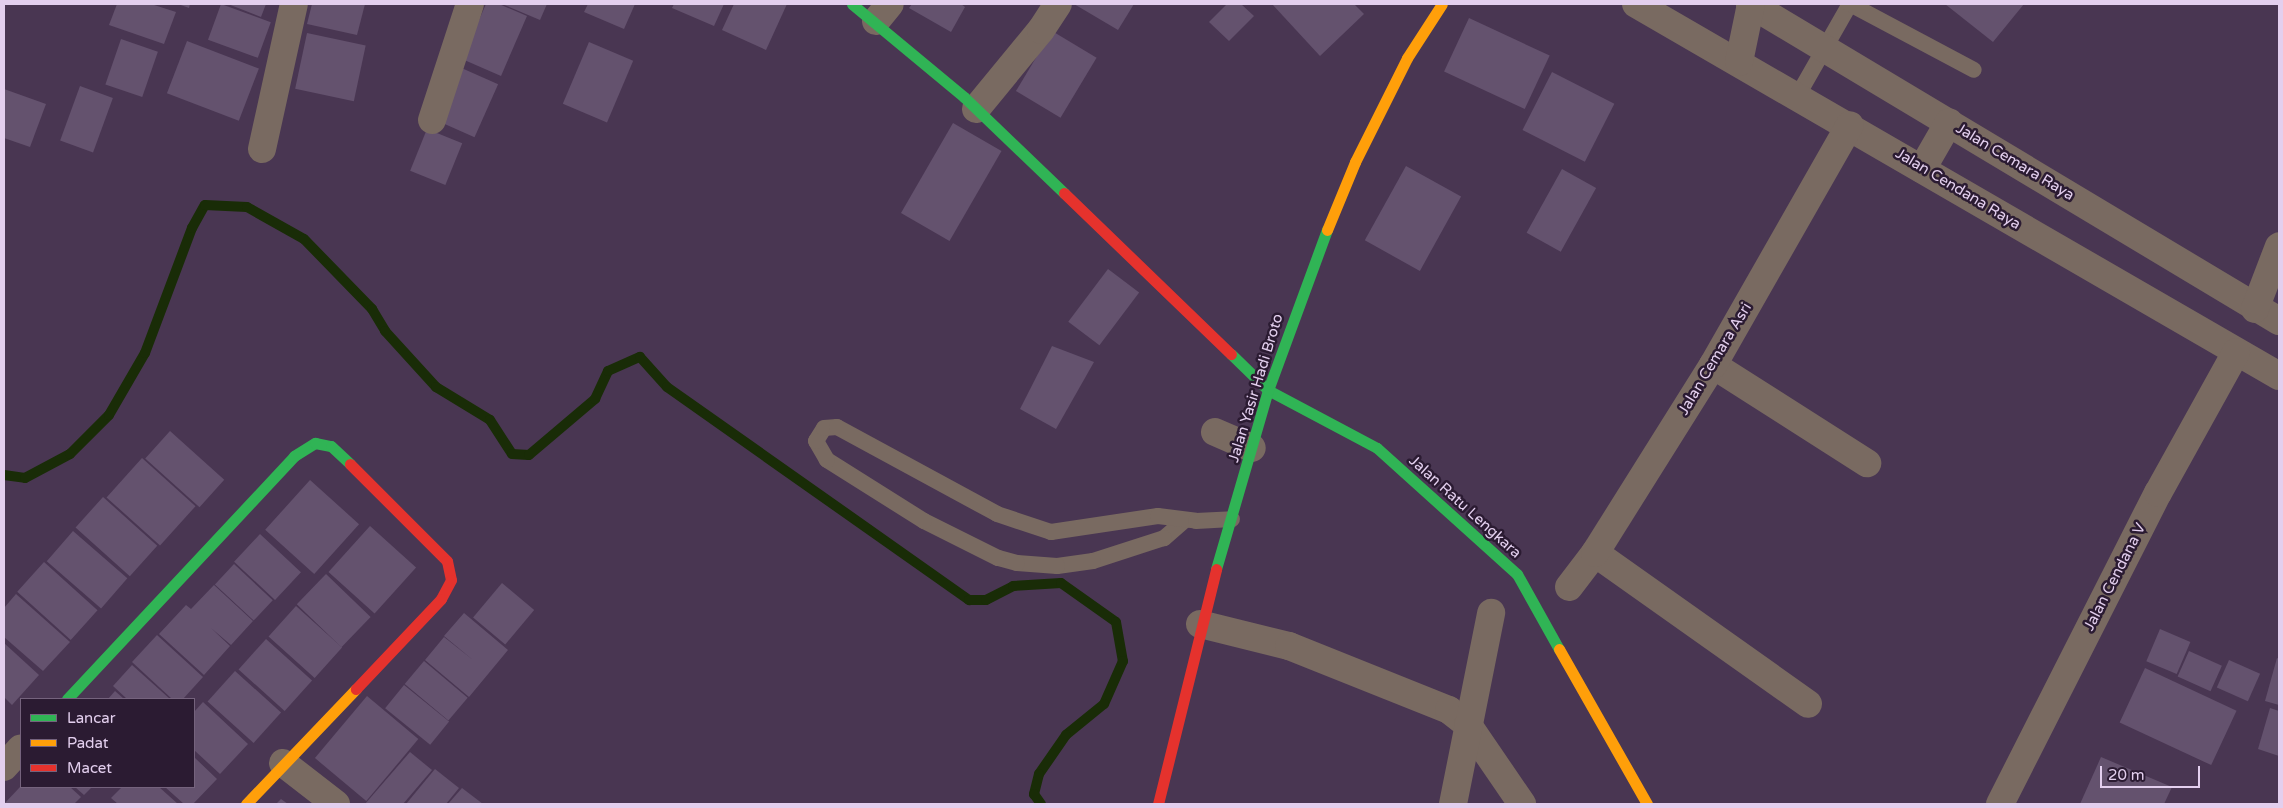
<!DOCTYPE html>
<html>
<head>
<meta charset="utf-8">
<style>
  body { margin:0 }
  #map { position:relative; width:2283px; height:808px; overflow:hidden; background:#493652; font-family:"Varela Round",sans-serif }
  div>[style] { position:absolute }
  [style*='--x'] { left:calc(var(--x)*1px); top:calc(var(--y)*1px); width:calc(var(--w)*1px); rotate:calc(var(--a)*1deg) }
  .stream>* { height:10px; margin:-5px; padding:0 5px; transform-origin:5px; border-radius:5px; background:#192c07 }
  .building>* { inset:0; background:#64526e; transform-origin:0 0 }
  .lane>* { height:16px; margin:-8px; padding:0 8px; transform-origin:8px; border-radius:8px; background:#796a61 }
  .street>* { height:28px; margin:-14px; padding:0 14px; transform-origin:14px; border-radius:14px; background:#796a61 }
  .fast>* { height:11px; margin:-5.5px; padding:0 5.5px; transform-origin:5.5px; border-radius:5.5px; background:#30b455 }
  .slow>* { height:11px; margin:-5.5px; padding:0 5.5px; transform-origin:5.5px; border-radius:5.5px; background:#ff9f0a }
  .jam>* { height:11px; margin:-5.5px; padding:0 5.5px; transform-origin:5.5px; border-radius:5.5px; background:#e5322d }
  span { translate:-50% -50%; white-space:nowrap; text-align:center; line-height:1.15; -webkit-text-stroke:5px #2b1b32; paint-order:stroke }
  .street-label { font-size:15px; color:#e3cfee }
  .frame { position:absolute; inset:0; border:5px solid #e3cfee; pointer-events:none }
  .legend { position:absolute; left:20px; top:698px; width:175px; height:90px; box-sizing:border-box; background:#2b1b32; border:1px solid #75637d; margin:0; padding:6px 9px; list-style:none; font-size:15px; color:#e3cfee }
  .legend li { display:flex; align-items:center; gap:10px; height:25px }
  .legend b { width:25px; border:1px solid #75637d }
  .scale { position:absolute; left:2100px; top:766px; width:100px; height:22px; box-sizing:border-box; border:2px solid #e3cfee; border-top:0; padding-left:6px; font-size:15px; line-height:18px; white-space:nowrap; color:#e3cfee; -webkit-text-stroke:4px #2b1b32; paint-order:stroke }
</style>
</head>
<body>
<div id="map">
  <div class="stream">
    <div style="--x:4;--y:475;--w:21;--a:8"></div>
    <div style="--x:25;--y:478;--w:51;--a:-28.1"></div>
    <div style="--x:70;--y:454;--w:55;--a:-45"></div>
    <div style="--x:109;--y:415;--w:72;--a:-59.9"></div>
    <div style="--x:145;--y:353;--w:134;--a:-69.4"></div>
    <div style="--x:192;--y:228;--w:26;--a:-61"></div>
    <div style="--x:205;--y:205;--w:42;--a:2.7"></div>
    <div style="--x:247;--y:207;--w:65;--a:29.3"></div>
    <div style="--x:304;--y:239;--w:98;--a:45.8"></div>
    <div style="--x:372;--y:309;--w:26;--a:59"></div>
    <div style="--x:385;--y:331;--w:76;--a:47.7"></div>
    <div style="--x:436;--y:387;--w:63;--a:31.4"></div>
    <div style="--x:490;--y:420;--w:40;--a:57.1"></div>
    <div style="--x:512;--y:454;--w:17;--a:3"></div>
    <div style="--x:529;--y:455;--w:87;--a:-40.3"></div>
    <div style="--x:595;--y:399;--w:31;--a:-65"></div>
    <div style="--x:608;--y:371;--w:35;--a:-24"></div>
    <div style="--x:640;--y:357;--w:40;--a:48"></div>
    <div style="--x:667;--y:387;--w:370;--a:35.2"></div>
    <div style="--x:969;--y:600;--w:17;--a:0"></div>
    <div style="--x:986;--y:600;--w:30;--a:-27"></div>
    <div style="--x:1013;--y:586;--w:48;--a:-3.6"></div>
    <div style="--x:1061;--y:583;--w:67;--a:35.3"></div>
    <div style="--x:1116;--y:622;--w:40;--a:80"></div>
    <div style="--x:1123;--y:661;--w:47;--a:113.8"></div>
    <div style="--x:1104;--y:704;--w:49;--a:140.8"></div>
    <div style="--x:1066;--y:735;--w:47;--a:124.7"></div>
    <div style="--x:1039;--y:774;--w:21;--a:104"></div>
    <div style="--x:1034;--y:794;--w:12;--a:55"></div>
  </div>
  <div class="building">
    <div style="clip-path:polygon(117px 4px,151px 4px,176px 12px,164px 44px,109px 25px)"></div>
    <div style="clip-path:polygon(178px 4px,190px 4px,189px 8px)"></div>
    <div style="left:221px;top:4px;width:53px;height:38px;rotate:20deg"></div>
    <div style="clip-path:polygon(228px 4px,266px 4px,261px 17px)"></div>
    <div style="clip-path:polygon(312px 4px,365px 4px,357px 35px,307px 24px)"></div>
    <div style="clip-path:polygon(486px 4px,499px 4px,527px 16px,501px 76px,462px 59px)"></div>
    <div style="clip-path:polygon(502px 4px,547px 4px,540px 20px)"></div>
    <div style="clip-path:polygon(588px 4px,635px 4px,624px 29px,584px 12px)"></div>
    <div style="clip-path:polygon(674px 4px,724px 4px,714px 26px,672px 8px)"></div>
    <div style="clip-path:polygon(734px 4px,787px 4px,766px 50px,722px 30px)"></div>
    <div style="clip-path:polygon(912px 4px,961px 4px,965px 7px,951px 32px,909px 8px)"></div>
    <div style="clip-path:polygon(1074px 4px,1134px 4px,1118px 30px)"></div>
    <div style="clip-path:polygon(1227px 4px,1241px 4px,1254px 16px,1229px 41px,1209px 22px)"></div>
    <div style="clip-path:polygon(1272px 4px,1354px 4px,1364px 14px,1320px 56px)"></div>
    <div style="clip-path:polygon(1945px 4px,2024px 4px,1993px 42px)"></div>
    <div style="left:1469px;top:18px;width:89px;height:59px;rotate:25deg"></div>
    <div style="left:1052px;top:31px;width:52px;height:70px;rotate:31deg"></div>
    <div style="left:307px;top:33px;width:60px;height:57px;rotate:12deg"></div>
    <div style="left:121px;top:39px;width:39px;height:48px;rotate:19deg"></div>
    <div style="left:187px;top:41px;width:77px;height:56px;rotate:21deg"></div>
    <div style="left:589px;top:42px;width:48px;height:67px;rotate:23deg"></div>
    <div style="left:457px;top:66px;width:45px;height:58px;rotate:24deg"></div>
    <div style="left:1552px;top:72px;width:70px;height:65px;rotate:27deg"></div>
    <div style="left:80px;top:86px;width:35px;height:58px;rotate:20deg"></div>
    <div style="clip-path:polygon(4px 89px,46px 104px,30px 147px,4px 138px)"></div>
    <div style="left:953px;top:123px;width:56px;height:104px;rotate:30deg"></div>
    <div style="left:427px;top:129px;width:38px;height:45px;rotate:22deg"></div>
    <div style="left:1406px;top:166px;width:63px;height:85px;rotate:29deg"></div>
    <div style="left:1562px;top:169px;width:39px;height:73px;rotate:29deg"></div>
    <div style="left:1108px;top:269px;width:39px;height:66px;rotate:37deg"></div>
    <div style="clip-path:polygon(1052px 346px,1094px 362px,1056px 429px,1020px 409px)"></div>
    <div style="left:170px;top:431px;width:73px;height:37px;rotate:42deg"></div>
    <div style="left:142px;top:458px;width:72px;height:53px;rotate:42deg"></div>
    <div style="left:310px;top:480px;width:66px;height:67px;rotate:42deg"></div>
    <div style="left:103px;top:497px;width:73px;height:41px;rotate:42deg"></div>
    <div style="left:370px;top:526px;width:62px;height:62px;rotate:42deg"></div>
    <div style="left:73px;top:531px;width:72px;height:40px;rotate:41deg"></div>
    <div style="left:260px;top:534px;width:56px;height:38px;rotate:43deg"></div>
    <div style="left:44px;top:562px;width:72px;height:40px;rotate:42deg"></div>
    <div style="left:234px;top:564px;width:53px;height:28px;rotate:43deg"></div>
    <div style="left:326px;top:574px;width:62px;height:42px;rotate:44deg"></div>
    <div style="left:502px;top:583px;width:42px;height:45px;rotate:40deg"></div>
    <div style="clip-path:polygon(214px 585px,253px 621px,231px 645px,211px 628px,230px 646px,204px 675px,159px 634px,186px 605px,191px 609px)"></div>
    <div style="clip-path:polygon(16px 594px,70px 642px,43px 671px,4px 637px,4px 608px)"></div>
    <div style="left:296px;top:606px;width:62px;height:41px;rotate:42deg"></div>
    <div style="clip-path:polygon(464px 613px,508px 650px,469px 697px,425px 660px,444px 637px,473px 660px,444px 636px)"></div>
    <div style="left:2160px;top:629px;width:33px;height:35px;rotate:23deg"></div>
    <div style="clip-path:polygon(157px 635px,203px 677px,183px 699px,172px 699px,132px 662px)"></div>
    <div style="left:266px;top:639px;width:62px;height:41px;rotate:42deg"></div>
    <div style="clip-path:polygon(4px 643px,39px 675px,12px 705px,4px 697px)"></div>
    <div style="left:2189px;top:651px;width:36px;height:28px;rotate:24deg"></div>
    <div style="clip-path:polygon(2277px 658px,2279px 659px,2279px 705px,2265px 701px)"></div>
    <div style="left:2229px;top:660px;width:34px;height:30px;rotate:24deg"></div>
    <div style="left:424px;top:661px;width:57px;height:30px;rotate:40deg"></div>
    <div style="clip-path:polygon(132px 665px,170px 699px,127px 699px,113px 686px)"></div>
    <div style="left:2145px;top:668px;width:101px;height:60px;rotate:25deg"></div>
    <div style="left:235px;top:671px;width:62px;height:41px;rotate:42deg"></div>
    <div style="left:404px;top:685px;width:58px;height:30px;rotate:39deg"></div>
    <div style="clip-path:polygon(115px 691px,124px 699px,108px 699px)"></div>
    <div style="left:367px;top:696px;width:67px;height:81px;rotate:40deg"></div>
    <div style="clip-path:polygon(203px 702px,248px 744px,220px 774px,194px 750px,194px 712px)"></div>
    <div style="clip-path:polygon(2270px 708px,2279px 711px,2279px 756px,2258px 749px)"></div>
    <div style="clip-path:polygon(410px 752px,432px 770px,403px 804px,365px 804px)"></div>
    <div style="clip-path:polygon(194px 757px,217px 779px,193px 804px,184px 804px,165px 787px,194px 787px)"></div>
    <div style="clip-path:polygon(2101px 757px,2172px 787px,2164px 804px,2080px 804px)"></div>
    <div style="clip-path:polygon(435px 769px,459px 788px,446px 804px,406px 804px)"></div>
    <div style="clip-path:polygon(20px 787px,70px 787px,81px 797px,74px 804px,4px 804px)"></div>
    <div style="clip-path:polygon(75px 787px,92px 787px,84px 795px)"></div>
    <div style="clip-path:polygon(122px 787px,159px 787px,178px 804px,118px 804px,111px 798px)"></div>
    <div style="clip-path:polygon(462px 788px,483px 804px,448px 804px)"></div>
    <div style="clip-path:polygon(281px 799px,288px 804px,276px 804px)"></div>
  </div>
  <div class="lane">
    <div style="--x:1798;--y:95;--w:105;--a:-60.3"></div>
    <div style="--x:1850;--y:4;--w:140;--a:28"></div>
    <div style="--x:1185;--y:520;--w:28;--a:139"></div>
    <div style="--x:1164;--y:538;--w:75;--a:162.1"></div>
    <div style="--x:1093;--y:561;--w:36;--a:172"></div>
    <div style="--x:1057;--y:566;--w:40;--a:-175.7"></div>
    <div style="--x:1017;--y:563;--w:20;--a:-165"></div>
    <div style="--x:998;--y:558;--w:83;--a:-153.4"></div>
    <div style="--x:924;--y:521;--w:115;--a:-147.8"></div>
    <div style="--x:827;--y:460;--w:22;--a:-120"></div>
    <div style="--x:816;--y:441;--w:15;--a:-58"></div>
    <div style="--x:824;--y:428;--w:13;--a:-4"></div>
    <div style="--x:837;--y:427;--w:182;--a:28.5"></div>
    <div style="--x:997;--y:514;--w:57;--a:18.4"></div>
    <div style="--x:1051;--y:532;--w:108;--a:-8.5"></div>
    <div style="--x:1158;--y:516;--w:38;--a:7"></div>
    <div style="--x:1196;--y:521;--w:36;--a:-3"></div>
  </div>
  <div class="street">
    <div style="--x:1636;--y:4;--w:743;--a:30.05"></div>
    <div style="--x:1750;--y:4;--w:617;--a:30.93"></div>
    <div style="--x:876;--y:21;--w:22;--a:-51"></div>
    <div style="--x:1739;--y:62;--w:59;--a:-78.3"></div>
    <div style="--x:976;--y:109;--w:102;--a:-50.6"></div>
    <div style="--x:1041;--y:30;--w:31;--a:-57"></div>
    <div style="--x:432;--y:120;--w:122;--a:-71.9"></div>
    <div style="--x:262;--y:149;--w:148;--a:-77.6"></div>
    <div style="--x:1922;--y:169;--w:54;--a:-60.1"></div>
    <div style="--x:2255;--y:309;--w:67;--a:-69.1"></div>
    <div style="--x:1713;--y:365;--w:183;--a:32.5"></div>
    <div style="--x:1215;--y:432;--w:40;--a:23.4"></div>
    <div style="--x:1595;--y:553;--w:261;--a:35.3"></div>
    <div style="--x:1569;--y:587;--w:43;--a:-52.6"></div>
    <div style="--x:1595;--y:553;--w:222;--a:-57.9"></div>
    <div style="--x:1713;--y:365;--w:276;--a:-60.3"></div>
    <div style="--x:1200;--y:624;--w:92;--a:13.9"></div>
    <div style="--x:1289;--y:646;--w:172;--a:21.8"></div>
    <div style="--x:1449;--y:710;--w:24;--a:38"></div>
    <div style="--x:1468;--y:725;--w:96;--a:55.6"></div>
    <div style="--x:283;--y:763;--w:67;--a:37.7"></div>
    <div style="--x:4;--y:767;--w:25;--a:-48"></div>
    <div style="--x:1453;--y:804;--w:195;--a:-78.7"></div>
    <div style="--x:2000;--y:804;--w:349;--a:-63.1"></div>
    <div style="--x:2158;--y:493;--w:161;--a:-61"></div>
  </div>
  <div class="fast">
    <div style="--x:852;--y:4;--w:146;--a:39.7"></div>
    <div style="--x:964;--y:97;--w:139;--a:43.8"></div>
    <div style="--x:1231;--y:354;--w:52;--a:44.2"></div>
    <div style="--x:1268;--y:390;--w:123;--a:28"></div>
    <div style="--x:1377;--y:448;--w:188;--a:42"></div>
    <div style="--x:1517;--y:574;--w:86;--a:60.8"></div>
    <div style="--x:1216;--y:569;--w:186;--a:-73.8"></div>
    <div style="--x:1268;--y:390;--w:171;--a:-69.8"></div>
    <div style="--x:67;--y:699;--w:333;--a:-46.9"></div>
    <div style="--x:294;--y:456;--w:25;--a:-32"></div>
    <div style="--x:315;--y:443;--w:16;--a:11"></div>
    <div style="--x:331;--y:446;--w:26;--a:43"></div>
  </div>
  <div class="slow">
    <div style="--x:1327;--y:230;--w:74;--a:-67.6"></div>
    <div style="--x:1355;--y:162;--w:116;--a:-63.4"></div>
    <div style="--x:1407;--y:58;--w:64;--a:-57.1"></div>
    <div style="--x:1559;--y:649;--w:178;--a:60.4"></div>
    <div style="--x:246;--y:804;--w:159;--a:-46.3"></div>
  </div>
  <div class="jam">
    <div style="--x:1064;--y:193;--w:232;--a:44"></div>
    <div style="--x:350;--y:464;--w:137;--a:45"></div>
    <div style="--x:447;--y:561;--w:19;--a:78"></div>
    <div style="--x:451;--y:580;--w:21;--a:118"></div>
    <div style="--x:441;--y:599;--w:124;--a:133.4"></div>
    <div style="--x:1158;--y:804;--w:242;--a:-76.1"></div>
  </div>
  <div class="street-label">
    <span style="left:2015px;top:162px;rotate:31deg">Jalan Cemara Raya</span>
    <span style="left:1958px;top:189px;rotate:31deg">Jalan Cendana Raya</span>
    <span style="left:1715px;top:359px;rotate:-59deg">Jalan Cemara Asri</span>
    <span style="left:1256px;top:388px;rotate:-73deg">Jalan Yasir Hadi Broto</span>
    <span style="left:1465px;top:507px;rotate:42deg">Jalan Ratu Lengkara</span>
    <span style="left:2115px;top:577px;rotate:-63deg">Jalan Cendana V</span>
  </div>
  <div class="frame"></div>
  <ul class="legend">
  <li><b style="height:6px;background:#30b455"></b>Lancar</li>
  <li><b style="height:6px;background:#ff9f0a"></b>Padat</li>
  <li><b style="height:6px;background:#e5322d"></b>Macet</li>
  </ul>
  <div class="scale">20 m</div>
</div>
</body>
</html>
